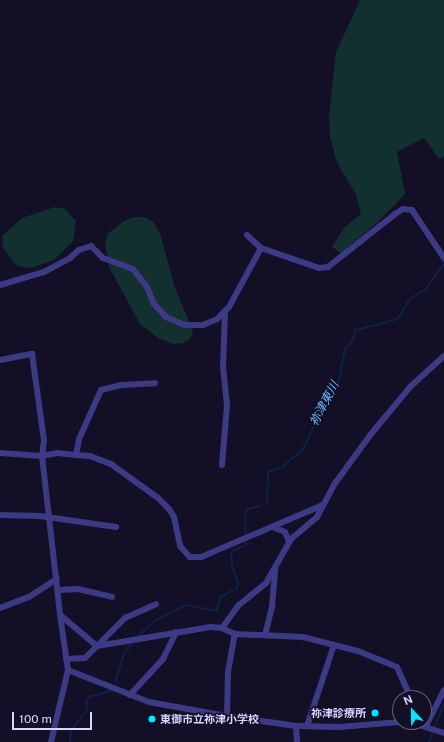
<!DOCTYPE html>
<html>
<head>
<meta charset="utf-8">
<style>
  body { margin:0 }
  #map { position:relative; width:444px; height:742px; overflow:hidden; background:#130f26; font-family:"Public Sans","Noto Sans JP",sans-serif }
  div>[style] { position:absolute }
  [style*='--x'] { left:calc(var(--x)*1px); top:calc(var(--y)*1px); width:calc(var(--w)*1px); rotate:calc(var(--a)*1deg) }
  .green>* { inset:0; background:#12302f }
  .stream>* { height:1.5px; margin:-0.75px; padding:0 0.75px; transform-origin:0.75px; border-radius:0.75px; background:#0c2248 }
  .minor>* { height:6px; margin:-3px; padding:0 3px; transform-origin:3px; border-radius:3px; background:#3d3a85 }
  .dots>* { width:11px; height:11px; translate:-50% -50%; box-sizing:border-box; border:2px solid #130f26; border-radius:50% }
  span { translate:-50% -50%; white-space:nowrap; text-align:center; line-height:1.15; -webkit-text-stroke:3px #130f26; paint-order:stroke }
  .poi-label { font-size:11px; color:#d9d4ff; font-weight:700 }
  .right { translate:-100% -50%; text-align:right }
  .left { translate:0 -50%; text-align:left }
  .water-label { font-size:12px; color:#62b6ff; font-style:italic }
  .north { position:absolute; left:392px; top:690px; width:40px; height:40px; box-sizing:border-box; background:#130f26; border:1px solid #625e7d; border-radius:50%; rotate:338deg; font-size:11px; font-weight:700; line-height:16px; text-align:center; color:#d9d4ff }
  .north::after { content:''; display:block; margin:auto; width:14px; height:18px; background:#00e5ff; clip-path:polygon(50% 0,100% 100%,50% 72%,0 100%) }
  .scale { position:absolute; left:12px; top:712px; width:80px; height:18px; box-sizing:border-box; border:2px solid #d9d4ff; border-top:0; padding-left:5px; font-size:12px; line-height:14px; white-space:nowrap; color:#d9d4ff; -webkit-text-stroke:3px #130f26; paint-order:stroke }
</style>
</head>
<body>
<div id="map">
  <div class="green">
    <div style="clip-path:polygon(360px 0,444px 0,444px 156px,439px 159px,424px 138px,397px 152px,405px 194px,378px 222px,341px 253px,332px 247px,344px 228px,361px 214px,356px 194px,337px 163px,330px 137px,329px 116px,336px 52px)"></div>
    <div style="clip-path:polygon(55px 207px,65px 209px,76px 221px,73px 241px,54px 260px,31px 268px,17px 266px,3px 248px,2px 236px,22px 218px)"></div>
    <div style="clip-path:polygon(134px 217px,144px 217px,153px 222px,160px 233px,175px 288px,193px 331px,190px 339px,184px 343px,173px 344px,158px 338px,140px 324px,109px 267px,105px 244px,108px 234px,124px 221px)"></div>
  </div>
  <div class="stream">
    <div style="--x:267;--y:502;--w:30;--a:-88"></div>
    <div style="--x:268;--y:472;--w:16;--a:-18"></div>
    <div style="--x:283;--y:467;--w:28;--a:-42"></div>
    <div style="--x:304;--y:448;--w:53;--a:-65.4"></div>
    <div style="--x:326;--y:400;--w:18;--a:-49"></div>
    <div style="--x:338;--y:386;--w:37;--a:-79"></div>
    <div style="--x:345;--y:350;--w:11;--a:-49"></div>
    <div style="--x:352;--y:342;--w:13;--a:-72"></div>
    <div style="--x:356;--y:330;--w:43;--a:-14.7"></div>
    <div style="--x:398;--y:319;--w:23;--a:-59"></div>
    <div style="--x:410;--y:299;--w:17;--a:-31"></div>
    <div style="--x:425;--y:290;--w:31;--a:-54"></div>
    <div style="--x:246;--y:535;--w:20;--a:-93"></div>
    <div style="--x:245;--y:515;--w:7;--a:-63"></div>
    <div style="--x:248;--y:509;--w:12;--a:-14"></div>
    <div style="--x:137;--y:637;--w:24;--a:-42"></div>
    <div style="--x:155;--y:621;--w:35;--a:-27"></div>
    <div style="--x:186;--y:605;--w:31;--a:11"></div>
    <div style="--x:216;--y:611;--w:15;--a:-70"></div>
    <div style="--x:221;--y:597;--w:18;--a:-29"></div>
    <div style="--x:237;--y:588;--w:4;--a:-76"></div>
    <div style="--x:238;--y:584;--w:19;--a:-108"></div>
    <div style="--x:232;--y:566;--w:11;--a:-95"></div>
    <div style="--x:231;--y:555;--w:4;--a:-63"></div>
    <div style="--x:233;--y:551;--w:14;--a:-25"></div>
    <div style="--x:246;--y:545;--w:3;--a:-90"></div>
    <div style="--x:115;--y:682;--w:29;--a:-72"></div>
    <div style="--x:124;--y:654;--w:14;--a:-54"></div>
    <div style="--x:434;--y:728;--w:26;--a:-67"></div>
    <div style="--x:70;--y:742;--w:11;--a:-85"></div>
    <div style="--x:71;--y:731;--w:26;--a:-53"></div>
    <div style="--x:87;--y:710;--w:9;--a:-96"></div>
    <div style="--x:86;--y:701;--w:6;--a:-45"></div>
    <div style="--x:90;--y:697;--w:21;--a:-17"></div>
    <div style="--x:429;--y:742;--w:11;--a:-68"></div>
  </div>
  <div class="minor">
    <div style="--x:247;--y:235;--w:19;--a:43"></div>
    <div style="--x:261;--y:248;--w:61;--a:19"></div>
    <div style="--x:319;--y:268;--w:9;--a:-6"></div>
    <div style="--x:328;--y:267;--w:85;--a:-38.3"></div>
    <div style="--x:395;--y:214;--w:9;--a:-32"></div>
    <div style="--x:403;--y:209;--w:9;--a:6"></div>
    <div style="--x:412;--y:210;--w:58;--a:56.3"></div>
    <div style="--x:0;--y:285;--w:46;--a:-16.5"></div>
    <div style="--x:44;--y:272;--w:30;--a:-28"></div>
    <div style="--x:70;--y:258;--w:12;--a:-42"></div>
    <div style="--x:79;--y:250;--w:13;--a:-18"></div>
    <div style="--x:91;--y:246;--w:17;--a:45"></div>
    <div style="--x:103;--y:258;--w:32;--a:20"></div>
    <div style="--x:133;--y:269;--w:23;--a:52"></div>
    <div style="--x:147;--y:287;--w:18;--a:68"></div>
    <div style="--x:154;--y:304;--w:18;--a:47"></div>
    <div style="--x:166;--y:317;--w:21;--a:23"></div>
    <div style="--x:185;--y:325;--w:18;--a:0"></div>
    <div style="--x:203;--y:325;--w:15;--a:-23"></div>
    <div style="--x:217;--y:319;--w:17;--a:-45"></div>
    <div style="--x:229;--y:307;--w:67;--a:-61.5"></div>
    <div style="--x:0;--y:360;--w:33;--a:-11"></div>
    <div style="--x:32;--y:354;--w:87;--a:82.1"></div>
    <div style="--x:44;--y:440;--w:16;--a:97"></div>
    <div style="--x:42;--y:456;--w:160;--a:83.5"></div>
    <div style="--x:60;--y:615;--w:56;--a:81.7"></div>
    <div style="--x:68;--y:670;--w:74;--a:103.3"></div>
    <div style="--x:0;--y:453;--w:42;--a:4.1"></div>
    <div style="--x:42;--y:456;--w:15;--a:-11"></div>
    <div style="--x:57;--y:453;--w:19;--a:6"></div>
    <div style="--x:76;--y:455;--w:14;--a:4"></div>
    <div style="--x:90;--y:456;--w:22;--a:21"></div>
    <div style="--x:111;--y:464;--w:58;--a:35.9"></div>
    <div style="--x:158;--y:498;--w:16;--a:45"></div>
    <div style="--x:169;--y:509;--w:9;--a:58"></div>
    <div style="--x:174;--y:517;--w:30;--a:78"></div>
    <div style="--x:180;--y:546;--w:15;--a:48"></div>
    <div style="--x:190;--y:557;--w:11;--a:0"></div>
    <div style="--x:201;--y:557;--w:133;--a:-23.1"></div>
    <div style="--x:76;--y:455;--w:16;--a:-79"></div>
    <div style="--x:79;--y:439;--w:54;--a:-65.8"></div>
    <div style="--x:101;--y:390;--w:21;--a:-14"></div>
    <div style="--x:121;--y:385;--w:34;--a:-3"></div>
    <div style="--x:222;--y:465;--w:60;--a:-85.2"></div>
    <div style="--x:227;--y:405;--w:37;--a:-96"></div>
    <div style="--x:223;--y:368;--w:57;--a:-88"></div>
    <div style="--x:0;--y:515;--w:40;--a:1.4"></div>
    <div style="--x:40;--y:516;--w:77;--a:8.2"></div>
    <div style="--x:273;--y:527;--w:13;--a:23"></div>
    <div style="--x:285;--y:532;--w:11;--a:68"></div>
    <div style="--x:58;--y:590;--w:20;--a:-3"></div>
    <div style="--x:78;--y:589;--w:35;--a:13"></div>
    <div style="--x:0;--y:608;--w:31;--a:-21"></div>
    <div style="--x:29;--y:597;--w:33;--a:-33"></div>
    <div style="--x:60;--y:615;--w:48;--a:40"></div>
    <div style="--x:97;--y:646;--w:115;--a:-9.5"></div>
    <div style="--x:210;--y:627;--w:12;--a:5"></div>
    <div style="--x:222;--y:628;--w:14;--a:25"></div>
    <div style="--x:235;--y:634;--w:68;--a:2.5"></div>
    <div style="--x:303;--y:637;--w:57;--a:14.3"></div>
    <div style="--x:358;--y:651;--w:42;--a:22.3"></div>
    <div style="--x:397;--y:667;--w:24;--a:66"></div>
    <div style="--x:407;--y:689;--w:9;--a:90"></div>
    <div style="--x:222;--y:628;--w:29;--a:-54"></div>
    <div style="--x:239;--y:605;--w:35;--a:-39"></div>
    <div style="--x:266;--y:583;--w:51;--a:-60.4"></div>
    <div style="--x:291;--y:539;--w:34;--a:-40"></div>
    <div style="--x:317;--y:517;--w:40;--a:-62"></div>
    <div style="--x:336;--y:482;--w:59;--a:-53.9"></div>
    <div style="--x:371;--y:434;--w:61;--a:-50.3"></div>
    <div style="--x:410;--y:387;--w:46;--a:-42.4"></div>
    <div style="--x:265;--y:635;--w:30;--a:-76"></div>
    <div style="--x:272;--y:606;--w:38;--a:-85"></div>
    <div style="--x:66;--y:659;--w:19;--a:-3"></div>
    <div style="--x:85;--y:658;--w:57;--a:-45"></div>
    <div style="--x:125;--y:618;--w:34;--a:-24"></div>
    <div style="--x:68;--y:670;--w:87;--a:21.6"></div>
    <div style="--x:149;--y:702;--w:79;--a:10.2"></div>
    <div style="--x:227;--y:716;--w:70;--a:8.2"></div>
    <div style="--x:296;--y:726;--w:43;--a:1.3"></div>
    <div style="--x:339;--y:727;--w:61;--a:-4.7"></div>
    <div style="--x:130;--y:695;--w:49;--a:-47.5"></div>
    <div style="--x:163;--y:659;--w:30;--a:-64"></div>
    <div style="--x:227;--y:716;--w:44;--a:-88.7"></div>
    <div style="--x:228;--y:672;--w:39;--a:-80"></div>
    <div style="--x:410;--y:722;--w:36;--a:18"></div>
    <div style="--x:296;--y:726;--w:16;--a:86"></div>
    <div style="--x:307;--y:726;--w:85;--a:-71.6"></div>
    <div style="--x:426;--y:726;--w:40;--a:-63.4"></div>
  </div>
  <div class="dots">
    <div style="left:375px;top:713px;background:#00e5ff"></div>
    <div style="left:152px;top:719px;background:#00e5ff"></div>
  </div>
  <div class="poi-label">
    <span class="right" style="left:366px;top:713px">祢津診療所</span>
    <span class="left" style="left:160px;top:719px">東御市立祢津小学校</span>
  </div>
  <div class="water-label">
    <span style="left:325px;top:404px;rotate:-62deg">祢津東川</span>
  </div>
  <div class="north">N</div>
  <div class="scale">100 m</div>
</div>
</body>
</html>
